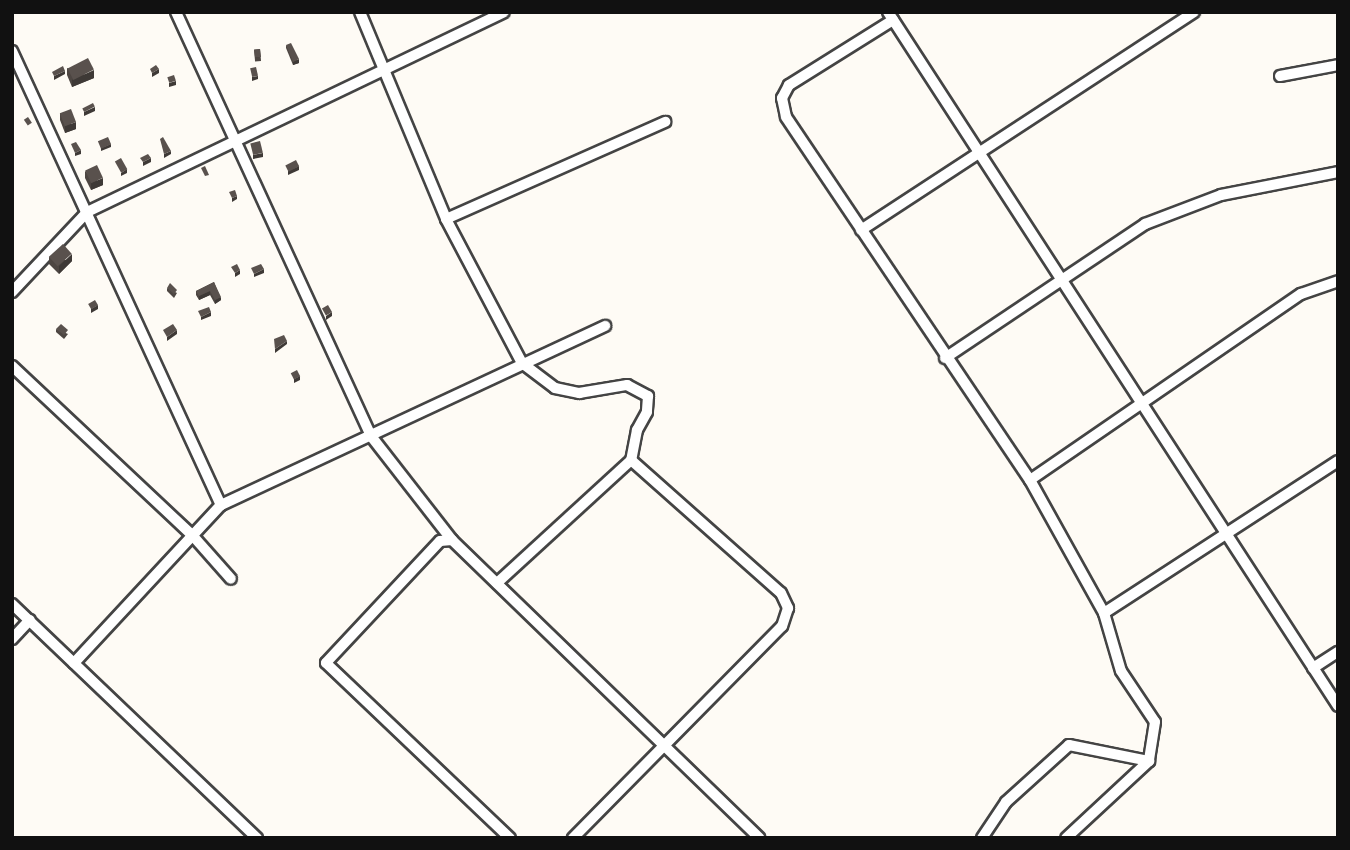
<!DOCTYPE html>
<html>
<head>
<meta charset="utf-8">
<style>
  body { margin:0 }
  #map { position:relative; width:1350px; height:850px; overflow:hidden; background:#fefbf5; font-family:"Roboto Serif",serif }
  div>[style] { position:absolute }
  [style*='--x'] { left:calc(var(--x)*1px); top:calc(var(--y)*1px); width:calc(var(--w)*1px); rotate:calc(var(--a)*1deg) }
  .roads { filter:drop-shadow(2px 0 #444) drop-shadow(-2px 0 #444) drop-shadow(0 2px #444) drop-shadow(0 -2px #444) }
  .minor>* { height:10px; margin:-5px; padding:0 5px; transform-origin:5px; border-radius:5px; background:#fff }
  .wall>* { inset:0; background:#4d4642; transform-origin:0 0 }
  .shaded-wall>* { inset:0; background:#3e3936 }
  .building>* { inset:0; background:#59514d; transform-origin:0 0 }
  span { translate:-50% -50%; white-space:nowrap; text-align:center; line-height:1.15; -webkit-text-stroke:7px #fff; paint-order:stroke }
  .frame { position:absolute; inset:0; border:14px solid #111; pointer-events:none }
</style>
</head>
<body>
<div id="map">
  <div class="roads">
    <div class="minor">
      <div style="--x:176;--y:12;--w:467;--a:65.3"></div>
      <div style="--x:371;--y:436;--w:132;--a:52.1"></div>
      <div style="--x:452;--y:540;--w:428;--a:44.1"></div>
      <div style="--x:360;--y:12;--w:224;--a:67.4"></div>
      <div style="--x:446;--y:219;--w:163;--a:62.2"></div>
      <div style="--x:522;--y:363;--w:41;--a:37.1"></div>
      <div style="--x:555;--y:388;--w:25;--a:12"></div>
      <div style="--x:579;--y:393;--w:49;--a:-9.5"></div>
      <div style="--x:627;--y:385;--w:24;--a:28"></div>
      <div style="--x:648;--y:396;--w:16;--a:94"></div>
      <div style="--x:647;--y:412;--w:21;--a:119"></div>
      <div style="--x:637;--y:430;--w:31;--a:101"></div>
      <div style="--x:631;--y:460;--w:200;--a:41.6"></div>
      <div style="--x:781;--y:593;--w:17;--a:65"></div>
      <div style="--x:788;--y:608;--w:19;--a:108"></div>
      <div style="--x:782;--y:626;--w:298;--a:134.6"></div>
      <div style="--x:888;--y:12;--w:827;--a:57.04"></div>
      <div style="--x:893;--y:20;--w:123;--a:148"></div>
      <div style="--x:789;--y:85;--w:15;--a:118"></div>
      <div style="--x:782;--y:98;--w:19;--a:78"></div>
      <div style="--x:786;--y:117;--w:437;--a:56.1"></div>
      <div style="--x:1030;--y:480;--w:152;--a:60.9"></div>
      <div style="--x:1104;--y:613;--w:60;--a:73.7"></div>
      <div style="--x:1121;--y:671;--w:61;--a:56.3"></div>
      <div style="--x:1155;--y:722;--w:39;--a:99"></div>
      <div style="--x:1149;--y:761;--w:113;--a:137.1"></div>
      <div style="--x:12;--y:51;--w:500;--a:65.3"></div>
      <div style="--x:1280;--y:76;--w:59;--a:-10.7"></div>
      <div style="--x:446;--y:219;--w:240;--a:-23.9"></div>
      <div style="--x:861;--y:230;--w:398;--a:-33.2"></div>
      <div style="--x:12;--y:292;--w:110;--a:-46.8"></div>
      <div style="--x:87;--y:212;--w:462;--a:-25.6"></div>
      <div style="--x:945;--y:358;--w:241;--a:-33.8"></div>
      <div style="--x:1145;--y:224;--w:81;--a:-20.9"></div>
      <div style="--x:1221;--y:195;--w:119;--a:-11.1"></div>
      <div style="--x:12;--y:366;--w:248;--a:43.2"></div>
      <div style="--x:193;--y:536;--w:57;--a:48.5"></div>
      <div style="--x:1030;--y:480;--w:329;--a:-34.5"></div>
      <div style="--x:1301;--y:294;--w:39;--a:-19"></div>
      <div style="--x:452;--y:540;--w:12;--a:175"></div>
      <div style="--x:440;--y:541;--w:167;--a:133.1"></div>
      <div style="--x:326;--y:663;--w:254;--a:43.6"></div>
      <div style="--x:497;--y:583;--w:182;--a:-42.5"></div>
      <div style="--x:12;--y:604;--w:339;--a:43.7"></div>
      <div style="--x:1104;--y:613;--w:279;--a:-33"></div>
      <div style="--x:12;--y:639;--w:26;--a:-47"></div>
      <div style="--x:74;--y:663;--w:216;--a:-47.1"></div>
      <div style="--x:221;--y:505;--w:424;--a:-25"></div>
      <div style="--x:1313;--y:668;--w:30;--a:-33"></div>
      <div style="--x:982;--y:838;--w:43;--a:-56.3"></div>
      <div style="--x:1006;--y:802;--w:85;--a:-42.1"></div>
      <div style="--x:1069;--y:745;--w:82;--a:11.3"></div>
    </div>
  </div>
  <div class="wall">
    <div style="clip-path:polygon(286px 45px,299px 63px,293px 65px,286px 48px)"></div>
    <div style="left:260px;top:49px;width:12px;height:6px;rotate:85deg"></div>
    <div style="clip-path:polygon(67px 68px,94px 78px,72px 87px,67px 75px)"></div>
    <div style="clip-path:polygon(60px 113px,76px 129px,65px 133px,60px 120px)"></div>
    <div style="clip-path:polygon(85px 171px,103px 185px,91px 190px,85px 178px)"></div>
    <div style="clip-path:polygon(49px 257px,72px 261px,59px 274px,49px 264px)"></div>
    <div style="clip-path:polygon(214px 282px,221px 300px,215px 304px,210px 295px,199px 300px,196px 295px,196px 291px)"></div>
    <div style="clip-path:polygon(167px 288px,177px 293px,174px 298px,167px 291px)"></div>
    <div style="clip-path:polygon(56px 329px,68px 334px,64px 339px,56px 332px)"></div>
  </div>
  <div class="shaded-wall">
    <div style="clip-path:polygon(299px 59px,299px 63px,293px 65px,293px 62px)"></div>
    <div style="clip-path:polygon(159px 69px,159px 73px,152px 77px,152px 73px)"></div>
    <div style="clip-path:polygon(94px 70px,94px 78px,72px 87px,72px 80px)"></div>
    <div style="clip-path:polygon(65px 71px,65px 74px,54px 80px,54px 76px)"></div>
    <div style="clip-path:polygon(258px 76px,258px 79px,252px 81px,252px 77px)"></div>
    <div style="clip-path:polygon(176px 81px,176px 85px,169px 87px,169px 83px)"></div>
    <div style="clip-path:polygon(95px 107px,95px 111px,84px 116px,84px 112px)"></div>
    <div style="clip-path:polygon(76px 122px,76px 129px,65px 133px,65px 126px)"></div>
    <div style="clip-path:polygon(111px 144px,111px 147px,101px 151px,101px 148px)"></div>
    <div style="clip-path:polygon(81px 150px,81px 154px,75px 156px,75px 153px)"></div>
    <div style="clip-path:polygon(171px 151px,171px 154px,164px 158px,164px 154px)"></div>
    <div style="clip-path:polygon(263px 153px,263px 157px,253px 159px,253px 155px)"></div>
    <div style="clip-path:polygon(151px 158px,151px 162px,143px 166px,143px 162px)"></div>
    <div style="clip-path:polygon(299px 166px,299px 170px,288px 175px,288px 171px)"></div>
    <div style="clip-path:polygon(127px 169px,127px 173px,121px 176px,121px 173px)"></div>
    <div style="clip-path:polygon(103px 178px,103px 185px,91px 190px,91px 183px)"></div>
    <div style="clip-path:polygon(237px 196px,237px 199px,232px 202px,232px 198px)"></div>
    <div style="clip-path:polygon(72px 254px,72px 261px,59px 274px,59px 266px)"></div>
    <div style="clip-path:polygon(264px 269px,264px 273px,254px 277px,254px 274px)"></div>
    <div style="clip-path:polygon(240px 270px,240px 274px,235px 277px,235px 273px)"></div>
    <div style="clip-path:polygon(210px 291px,210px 295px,199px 300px,199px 296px)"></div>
    <div style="clip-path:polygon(221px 297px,221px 300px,215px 304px,215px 300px)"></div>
    <div style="clip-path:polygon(98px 305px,98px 309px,91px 313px,91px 309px)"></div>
    <div style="clip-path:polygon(211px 312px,211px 316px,201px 320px,201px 317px)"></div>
    <div style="clip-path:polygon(332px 312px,332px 316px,326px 320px,326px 316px)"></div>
    <div style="clip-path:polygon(177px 330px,177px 334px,167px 341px,167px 337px)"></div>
    <div style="clip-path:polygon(287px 341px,287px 344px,275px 353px,275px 349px)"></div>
    <div style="clip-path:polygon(300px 376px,300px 380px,294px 383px,294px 379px)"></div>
  </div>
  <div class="building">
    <div style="clip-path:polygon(291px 43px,299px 59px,293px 62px,286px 45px)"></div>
    <div style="clip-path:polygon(260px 49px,261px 57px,255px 57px,254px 50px)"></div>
    <div style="left:88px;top:58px;width:13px;height:23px;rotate:63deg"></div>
    <div style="clip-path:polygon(156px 65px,159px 69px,152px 73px,150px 69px)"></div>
    <div style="clip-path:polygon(63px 66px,65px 71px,54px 76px,52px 72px)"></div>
    <div style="left:256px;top:67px;width:9px;height:6px;rotate:77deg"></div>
    <div style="left:174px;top:75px;width:6px;height:7px;rotate:72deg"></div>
    <div style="left:93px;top:103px;width:4px;height:12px;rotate:63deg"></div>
    <div style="left:71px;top:109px;width:14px;height:12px;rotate:69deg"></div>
    <div style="left:28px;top:117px;width:7px;height:5px;rotate:56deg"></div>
    <div style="left:108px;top:137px;width:8px;height:11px;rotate:67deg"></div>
    <div style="clip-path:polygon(163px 137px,171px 151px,164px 154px,160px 139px)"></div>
    <div style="left:260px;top:141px;width:12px;height:10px;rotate:76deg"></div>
    <div style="clip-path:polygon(76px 142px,81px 150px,75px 153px,71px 144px)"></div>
    <div style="clip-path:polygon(148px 154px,151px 158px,143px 162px,140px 158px)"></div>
    <div style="left:121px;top:158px;width:13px;height:7px;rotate:61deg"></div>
    <div style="left:296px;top:160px;width:7px;height:12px;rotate:63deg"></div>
    <div style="left:97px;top:165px;width:14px;height:13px;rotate:65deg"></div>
    <div style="clip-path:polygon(205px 166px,209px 175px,205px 176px,201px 168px)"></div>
    <div style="clip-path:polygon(235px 190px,237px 196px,232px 198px,229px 192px)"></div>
    <div style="left:63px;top:244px;width:13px;height:19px;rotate:48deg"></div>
    <div style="clip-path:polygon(237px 264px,240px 270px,235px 273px,231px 267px)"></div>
    <div style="clip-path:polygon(261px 264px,264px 269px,254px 274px,251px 268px)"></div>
    <div style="clip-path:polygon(214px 282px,221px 297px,215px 300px,210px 291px,199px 296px,196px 291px)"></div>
    <div style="clip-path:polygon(170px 283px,177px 290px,174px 294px,167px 288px)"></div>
    <div style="left:95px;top:300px;width:6px;height:8px;rotate:59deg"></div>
    <div style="left:328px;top:305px;width:8px;height:7px;rotate:60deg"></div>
    <div style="clip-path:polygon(209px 307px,211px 312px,201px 317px,198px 311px)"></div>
    <div style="clip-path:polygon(61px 324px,68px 330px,64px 335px,56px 329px)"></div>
    <div style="clip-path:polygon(173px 324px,177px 330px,167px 337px,163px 330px)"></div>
    <div style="clip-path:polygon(284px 335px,287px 341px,275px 349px,274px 339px)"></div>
    <div style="left:297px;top:370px;width:7px;height:7px;rotate:63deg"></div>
  </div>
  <div class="frame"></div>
</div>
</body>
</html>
